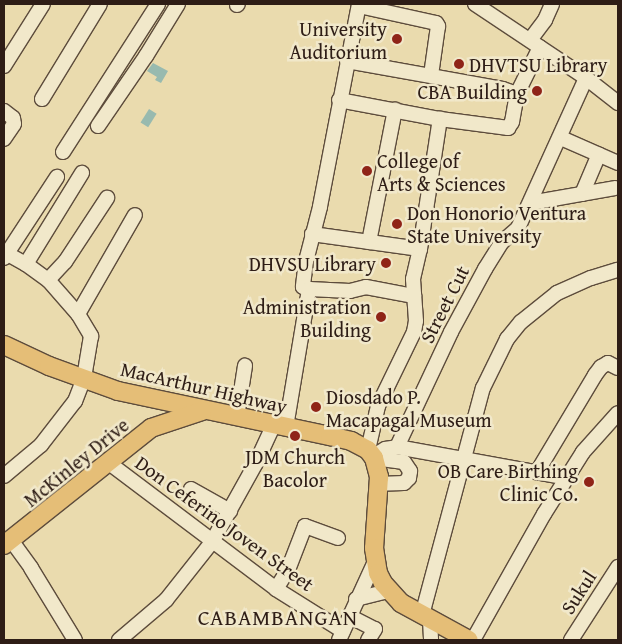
<!DOCTYPE html>
<html>
<head>
<meta charset="utf-8">
<style>
  body { margin:0 }
  #map { position:relative; width:622px; height:644px; overflow:hidden; background:#eadbae; font-family:"Gentium Book Plus",serif }
  div>[style] { position:absolute }
  [style*='--x'] { left:calc(var(--x)*1px); top:calc(var(--y)*1px); width:calc(var(--w)*1px); rotate:calc(var(--a)*1deg) }
  .water>* { inset:0; background:#98baaf; transform-origin:0 0 }
  .roads { filter:drop-shadow(1px 0 #5d4c3c) drop-shadow(-1px 0 #5d4c3c) drop-shadow(0 1px #5d4c3c) drop-shadow(0 -1px #5d4c3c) }
  .minor>* { height:14px; margin:-7px; padding:0 7px; transform-origin:7px; border-radius:7px; background:#f1e8ca }
  .major>* { height:18px; margin:-9px; padding:0 9px; transform-origin:9px; border-radius:9px; background:#e5be77 }
  .dots>* { width:14px; height:14px; translate:-50% -50%; box-sizing:border-box; border:2px solid #f1e8ca; border-radius:50% }
  span { translate:-50% -50%; white-space:nowrap; text-align:center; line-height:1.15; -webkit-text-stroke:5px #f1e8ca; paint-order:stroke }
  .poi-label { font-size:20px; color:#2e1d16 }
  .right { translate:-100% -50%; text-align:right }
  .left { translate:0 -50%; text-align:left }
  .street-label { font-size:20px; color:#2e1d16 }
  .quarter-label { font-size:22px; color:#2e1d16; letter-spacing:1px }
  .frame { position:absolute; inset:0; border:5px solid #2e1d16; pointer-events:none }
</style>
</head>
<body>
<div id="map">
  <div class="water">
    <div style="clip-path:polygon(153px 63px,168px 71px,161px 83px,155px 80px,157px 77px,147px 71px)"></div>
    <div style="left:149px;top:109px;width:9px;height:16px;rotate:32deg"></div>
  </div>
  <div class="roads">
    <div class="minor">
      <div style="--x:359;--y:4;--w:207;--a:100.9"></div>
      <div style="--x:320;--y:207;--w:56;--a:104.5"></div>
      <div style="--x:306;--y:261;--w:26;--a:97"></div>
      <div style="--x:303;--y:287;--w:6;--a:18"></div>
      <div style="--x:309;--y:289;--w:41;--a:2.8"></div>
      <div style="--x:350;--y:291;--w:16;--a:-14"></div>
      <div style="--x:366;--y:287;--w:49;--a:10.6"></div>
      <div style="--x:475;--y:4;--w:133;--a:33.7"></div>
      <div style="--x:586;--y:78;--w:41;--a:38"></div>
      <div style="--x:237;--y:5;--w:1;--a:-45"></div>
      <div style="--x:359;--y:6;--w:79;--a:12.4"></div>
      <div style="--x:436;--y:23;--w:4;--a:56"></div>
      <div style="--x:438;--y:26;--w:49;--a:98.1"></div>
      <div style="--x:530;--y:40;--w:25;--a:-53"></div>
      <div style="--x:545;--y:20;--w:17;--a:-66"></div>
      <div style="--x:347;--y:61;--w:158;--a:10.2"></div>
      <div style="--x:503;--y:89;--w:15;--a:20"></div>
      <div style="--x:4;--y:66;--w:73;--a:-57.8"></div>
      <div style="--x:42;--y:99;--w:111;--a:-58.6"></div>
      <div style="--x:339;--y:100;--w:103;--a:10.7"></div>
      <div style="--x:440;--y:119;--w:69;--a:7.5"></div>
      <div style="--x:508;--y:128;--w:7;--a:-56"></div>
      <div style="--x:512;--y:122;--w:28;--a:-80"></div>
      <div style="--x:517;--y:94;--w:52;--a:-63.9"></div>
      <div style="--x:4;--y:111;--w:11;--a:38"></div>
      <div style="--x:13;--y:118;--w:6;--a:81"></div>
      <div style="--x:14;--y:124;--w:18;--a:124"></div>
      <div style="--x:98;--y:126;--w:85;--a:-55.6"></div>
      <div style="--x:146;--y:56;--w:61;--a:-58.4"></div>
      <div style="--x:561;--y:138;--w:62;--a:23.7"></div>
      <div style="--x:63;--y:152;--w:176;--a:-57.3"></div>
      <div style="--x:582;--y:194;--w:43;--a:-67"></div>
      <div style="--x:530;--y:203;--w:86;--a:-10"></div>
      <div style="--x:312;--y:234;--w:109;--a:7.9"></div>
      <div style="--x:369;--y:242;--w:135;--a:-78.9"></div>
      <div style="--x:4;--y:252;--w:25;--a:29"></div>
      <div style="--x:26;--y:264;--w:29;--a:36"></div>
      <div style="--x:49;--y:281;--w:44;--a:48.7"></div>
      <div style="--x:78;--y:314;--w:26;--a:59"></div>
      <div style="--x:91;--y:336;--w:43;--a:99.5"></div>
      <div style="--x:84;--y:378;--w:25;--a:111"></div>
      <div style="--x:75;--y:401;--w:56;--a:127.7"></div>
      <div style="--x:41;--y:445;--w:48;--a:140"></div>
      <div style="--x:4;--y:258;--w:97;--a:-56.8"></div>
      <div style="--x:26;--y:264;--w:107;--a:-58.4"></div>
      <div style="--x:48;--y:280;--w:25;--a:-47"></div>
      <div style="--x:65;--y:262;--w:77;--a:-56.7"></div>
      <div style="--x:78;--y:314;--w:114;--a:-60.1"></div>
      <div style="--x:237;--y:417;--w:52;--a:-81.1"></div>
      <div style="--x:286;--y:427;--w:140;--a:-80.5"></div>
      <div style="--x:397;--y:447;--w:127;--a:-64.8"></div>
      <div style="--x:451;--y:332;--w:72;--a:-61.6"></div>
      <div style="--x:485;--y:269;--w:32;--a:-58"></div>
      <div style="--x:502;--y:242;--w:21;--a:-41"></div>
      <div style="--x:518;--y:228;--w:165;--a:-65.6"></div>
      <div style="--x:368;--y:450;--w:45;--a:-77.2"></div>
      <div style="--x:378;--y:406;--w:82;--a:-64.1"></div>
      <div style="--x:414;--y:332;--w:11;--a:-80"></div>
      <div style="--x:416;--y:321;--w:42;--a:-94.1"></div>
      <div style="--x:413;--y:279;--w:31;--a:-77"></div>
      <div style="--x:420;--y:249;--w:132;--a:-81.3"></div>
      <div style="--x:373;--y:456;--w:14;--a:-30"></div>
      <div style="--x:385;--y:449;--w:12;--a:-9"></div>
      <div style="--x:397;--y:447;--w:173;--a:10.3"></div>
      <div style="--x:374;--y:458;--w:30;--a:8"></div>
      <div style="--x:404;--y:462;--w:11;--a:56"></div>
      <div style="--x:410;--y:471;--w:7;--a:98"></div>
      <div style="--x:409;--y:478;--w:7;--a:135"></div>
      <div style="--x:404;--y:483;--w:25;--a:178"></div>
      <div style="--x:109;--y:463;--w:209;--a:37"></div>
      <div style="--x:276;--y:589;--w:79;--a:32.1"></div>
      <div style="--x:537;--y:472;--w:113;--a:-59.1"></div>
      <div style="--x:595;--y:375;--w:10;--a:-53"></div>
      <div style="--x:601;--y:367;--w:8;--a:-30"></div>
      <div style="--x:608;--y:363;--w:11;--a:27"></div>
      <div style="--x:191;--y:489;--w:45;--a:29.4"></div>
      <div style="--x:11;--y:540;--w:34;--a:54"></div>
      <div style="--x:31;--y:568;--w:84;--a:58.6"></div>
      <div style="--x:276;--y:589;--w:22;--a:-58"></div>
      <div style="--x:288;--y:570;--w:47;--a:-68.9"></div>
      <div style="--x:305;--y:526;--w:35;--a:20"></div>
      <div style="--x:356;--y:599;--w:33;--a:-14"></div>
      <div style="--x:422;--y:615;--w:235;--a:-75"></div>
      <div style="--x:483;--y:388;--w:55;--a:-63.9"></div>
      <div style="--x:507;--y:339;--w:22;--a:-51"></div>
      <div style="--x:521;--y:322;--w:46;--a:-38.9"></div>
      <div style="--x:557;--y:293;--w:37;--a:-24"></div>
      <div style="--x:591;--y:278;--w:28;--a:-17"></div>
      <div style="--x:349;--y:616;--w:29;--a:27"></div>
      <div style="--x:375;--y:629;--w:13;--a:122"></div>
      <div style="--x:430;--y:620;--w:20;--a:87"></div>
      <div style="--x:119;--y:640;--w:62;--a:-40.4"></div>
      <div style="--x:166;--y:600;--w:74;--a:-51.6"></div>
      <div style="--x:212;--y:542;--w:90;--a:-60.9"></div>
      <div style="--x:256;--y:463;--w:43;--a:-65.2"></div>
      <div style="--x:339;--y:640;--w:89;--a:-65.4"></div>
      <div style="--x:473;--y:640;--w:145;--a:-60.6"></div>
      <div style="--x:544;--y:514;--w:73;--a:-57.8"></div>
      <div style="--x:583;--y:452;--w:52;--a:-48.1"></div>
      <div style="--x:571;--y:640;--w:87;--a:-57.2"></div>
    </div>
    <div class="major">
      <div style="--x:4;--y:345;--w:50;--a:25"></div>
      <div style="--x:49;--y:366;--w:73;--a:19.9"></div>
      <div style="--x:118;--y:391;--w:217;--a:12"></div>
      <div style="--x:330;--y:436;--w:22;--a:13"></div>
      <div style="--x:351;--y:441;--w:19;--a:28"></div>
      <div style="--x:368;--y:450;--w:10;--a:53"></div>
      <div style="--x:374;--y:458;--w:20;--a:75"></div>
      <div style="--x:379;--y:477;--w:71;--a:94"></div>
      <div style="--x:374;--y:548;--w:25;--a:81"></div>
      <div style="--x:378;--y:573;--w:11;--a:63"></div>
      <div style="--x:383;--y:583;--w:27;--a:48"></div>
      <div style="--x:401;--y:603;--w:77;--a:28.6"></div>
      <div style="--x:4;--y:545;--w:188;--a:-38.5"></div>
      <div style="--x:151;--y:428;--w:54;--a:-18.4"></div>
    </div>
  </div>
  <div class="dots">
    <div style="left:397px;top:39px;background:#8f2418"></div>
    <div style="left:459px;top:64px;background:#8f2418"></div>
    <div style="left:537px;top:91px;background:#8f2418"></div>
    <div style="left:367px;top:171px;background:#8f2418"></div>
    <div style="left:397px;top:224px;background:#8f2418"></div>
    <div style="left:386px;top:263px;background:#8f2418"></div>
    <div style="left:381px;top:317px;background:#8f2418"></div>
    <div style="left:316px;top:407px;background:#8f2418"></div>
    <div style="left:295px;top:436px;background:#8f2418"></div>
    <div style="left:589px;top:482px;background:#8f2418"></div>
  </div>
  <div class="poi-label">
    <span class="right" style="left:387px;top:40px">University<br>Auditorium</span>
    <span class="left" style="left:469px;top:64px">DHVTSU Library</span>
    <span class="right" style="left:527px;top:91px">CBA Building</span>
    <span class="left" style="left:377px;top:172px">College of<br>Arts &amp; Sciences</span>
    <span class="left" style="left:407px;top:224px">Don Honorio Ventura<br>State University</span>
    <span class="right" style="left:376px;top:263px">DHVSU Library</span>
    <span class="right" style="left:371px;top:318px">Administration<br>Building</span>
    <span class="left" style="left:326px;top:408px">Diosdado P.<br>Macapagal Museum</span>
    <span style="left:295px;top:468px">JDM Church<br>Bacolor</span>
    <span class="right" style="left:578px;top:482px">OB Care Birthing<br>Clinic Co.</span>
  </div>
  <div class="street-label">
    <span style="left:444px;top:304px;rotate:-63deg">Street Cut</span>
    <span style="left:204px;top:387px;rotate:13deg">MacArthur Highway</span>
    <span style="left:76px;top:462px;rotate:-39deg">McKinley Drive</span>
    <span style="left:225px;top:523px;rotate:36deg">Don Ceferino Joven Street</span>
    <span style="left:578px;top:592px;rotate:-57deg">Sukul</span>
  </div>
  <div class="quarter-label">
    <span style="left:278px;top:618px">CABAMBANGAN</span>
  </div>
  <div class="frame"></div>
</div>
</body>
</html>
